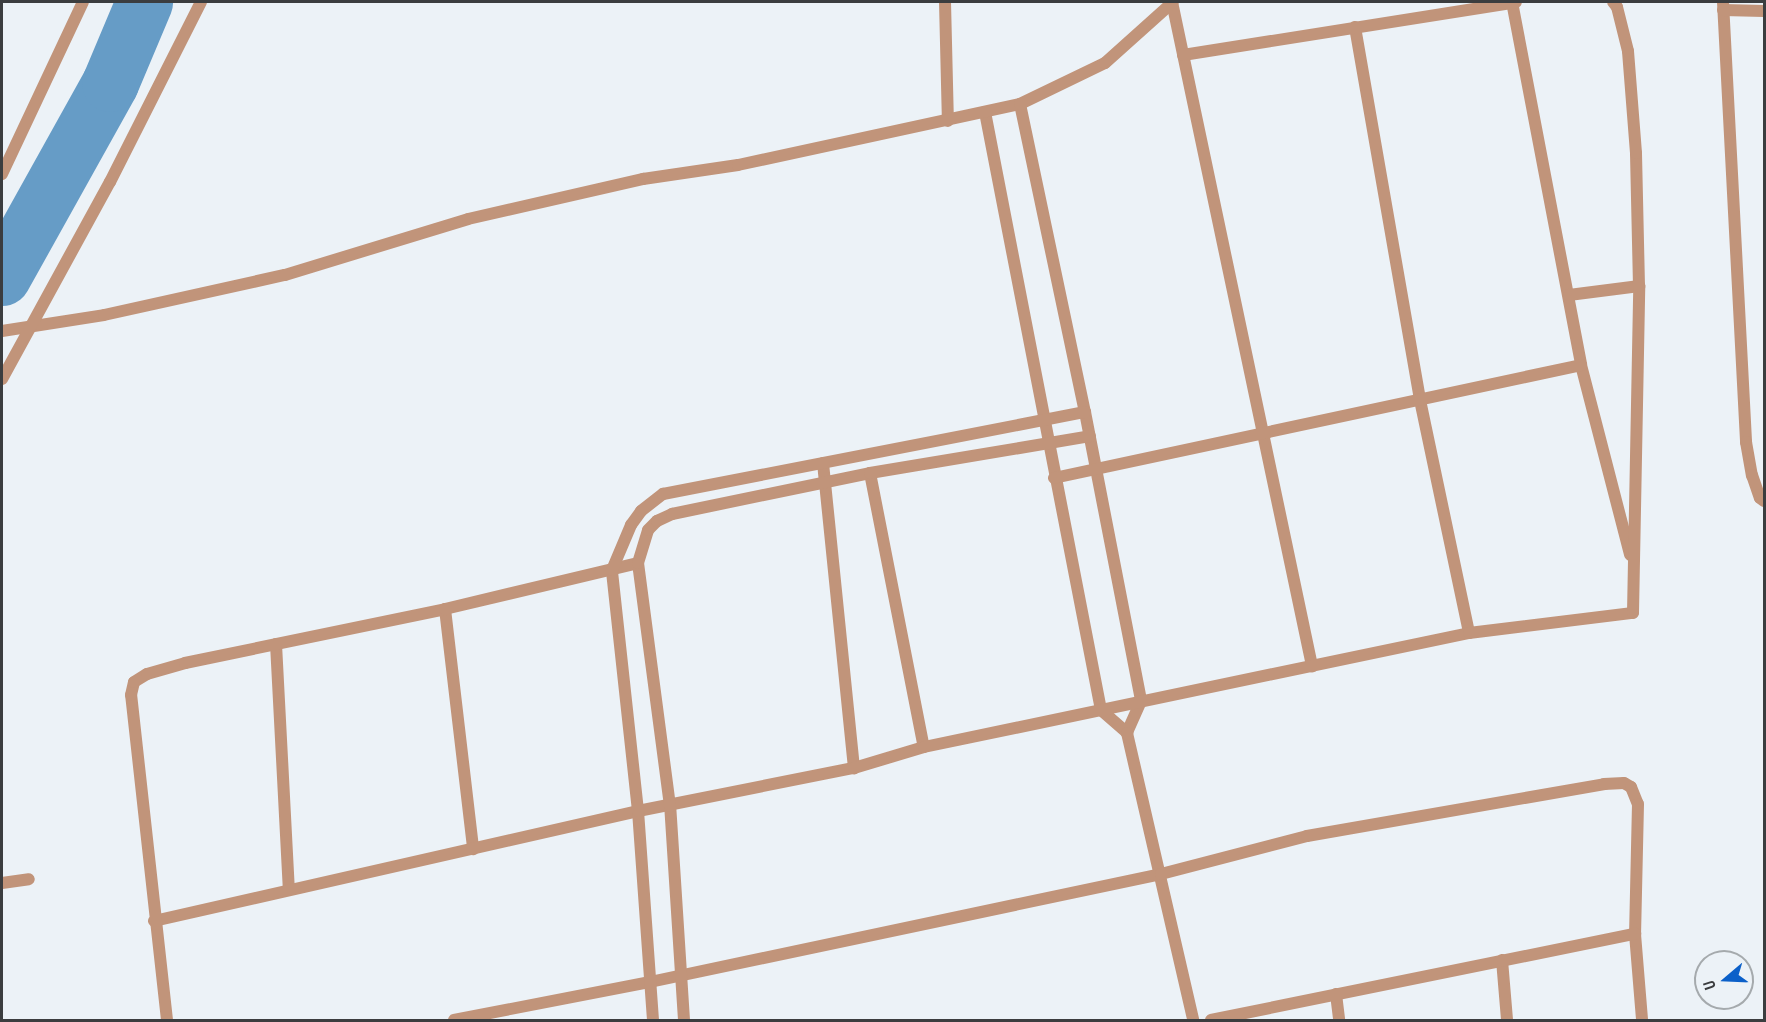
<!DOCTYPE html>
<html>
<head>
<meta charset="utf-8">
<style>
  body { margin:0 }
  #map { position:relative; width:1766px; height:1022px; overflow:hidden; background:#ecf2f7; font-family:"PT Sans Narrow",sans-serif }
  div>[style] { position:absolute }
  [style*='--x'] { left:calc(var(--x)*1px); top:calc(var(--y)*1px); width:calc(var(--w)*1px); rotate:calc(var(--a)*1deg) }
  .river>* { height:57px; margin:-28.5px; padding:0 28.5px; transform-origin:28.5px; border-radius:28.5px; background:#669cc6 }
  .street>* { height:12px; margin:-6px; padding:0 6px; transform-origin:6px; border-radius:6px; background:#c1947a }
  span { translate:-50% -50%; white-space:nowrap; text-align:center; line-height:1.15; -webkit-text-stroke:5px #ecf2f7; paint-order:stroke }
  .frame { position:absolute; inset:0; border:3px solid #3b3d3f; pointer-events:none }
  .north { position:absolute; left:1694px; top:950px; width:60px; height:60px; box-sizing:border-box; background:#ecf2f7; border:2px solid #a5aaad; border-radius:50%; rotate:251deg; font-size:16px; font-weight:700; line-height:24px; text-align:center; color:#3b3d3f }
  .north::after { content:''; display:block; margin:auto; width:21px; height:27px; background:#0b60c9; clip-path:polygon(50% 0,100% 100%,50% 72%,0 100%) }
</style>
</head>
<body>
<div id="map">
  <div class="river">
    <div style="--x:2;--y:277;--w:222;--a:-60.9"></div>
    <div style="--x:110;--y:83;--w:88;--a:-67.2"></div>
  </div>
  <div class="street">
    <div style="--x:945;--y:2;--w:119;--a:88.6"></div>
    <div style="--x:1172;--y:2;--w:679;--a:78.09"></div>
    <div style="--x:1512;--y:2;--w:369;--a:79.2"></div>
    <div style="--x:1581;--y:365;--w:196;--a:75.5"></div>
    <div style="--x:1723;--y:2;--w:441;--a:87"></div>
    <div style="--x:1746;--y:442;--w:34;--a:80"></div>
    <div style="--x:1752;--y:475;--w:24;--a:71"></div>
    <div style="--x:1760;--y:498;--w:5;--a:37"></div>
    <div style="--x:1723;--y:10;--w:41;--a:1.4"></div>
    <div style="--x:1355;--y:27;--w:379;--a:80.1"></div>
    <div style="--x:1420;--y:400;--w:238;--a:78.1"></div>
    <div style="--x:1183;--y:55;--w:337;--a:-9"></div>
    <div style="--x:1020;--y:104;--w:315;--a:78.1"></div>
    <div style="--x:1085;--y:412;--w:294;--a:79"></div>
    <div style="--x:1141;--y:701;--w:35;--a:114"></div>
    <div style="--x:985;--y:112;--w:609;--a:79.02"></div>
    <div style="--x:1101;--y:710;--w:35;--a:41"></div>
    <div style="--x:1127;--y:733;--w:294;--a:77"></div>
    <div style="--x:2;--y:174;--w:190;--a:-64.8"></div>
    <div style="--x:1569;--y:295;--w:71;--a:-7.3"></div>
    <div style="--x:2;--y:331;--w:103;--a:-8.9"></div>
    <div style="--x:104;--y:315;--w:185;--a:-12.5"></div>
    <div style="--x:285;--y:275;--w:191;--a:-17"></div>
    <div style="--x:468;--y:219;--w:180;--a:-12.9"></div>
    <div style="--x:643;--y:179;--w:96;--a:-8.4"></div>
    <div style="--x:738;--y:165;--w:289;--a:-12.2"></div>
    <div style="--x:1020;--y:104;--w:94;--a:-25.8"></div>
    <div style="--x:1105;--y:63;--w:91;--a:-41.9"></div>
    <div style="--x:2;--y:379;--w:225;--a:-61.3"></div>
    <div style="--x:110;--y:182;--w:202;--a:-63.2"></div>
    <div style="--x:823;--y:463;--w:307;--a:84.2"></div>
    <div style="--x:870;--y:473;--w:279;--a:78.9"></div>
    <div style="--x:1054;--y:478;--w:539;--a:-12.1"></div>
    <div style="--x:445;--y:609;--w:242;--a:83.3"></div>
    <div style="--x:276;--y:644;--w:245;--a:87"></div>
    <div style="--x:2;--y:883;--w:27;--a:-8"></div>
    <div style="--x:154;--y:921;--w:496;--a:-12.8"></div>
    <div style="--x:638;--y:811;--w:220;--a:-11.3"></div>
    <div style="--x:854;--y:768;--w:73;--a:-16.7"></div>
    <div style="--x:924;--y:747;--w:557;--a:-11.81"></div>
    <div style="--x:1469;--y:633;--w:165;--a:-7"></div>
    <div style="--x:1633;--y:613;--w:327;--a:-88.9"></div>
    <div style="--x:1639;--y:286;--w:133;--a:-91.3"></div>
    <div style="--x:1636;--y:153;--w:102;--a:-94.5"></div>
    <div style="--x:1628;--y:51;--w:45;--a:-104"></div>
    <div style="--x:1617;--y:7;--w:6;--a:-129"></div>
    <div style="--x:1502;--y:960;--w:60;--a:85.2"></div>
    <div style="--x:1336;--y:994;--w:26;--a:83"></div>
    <div style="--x:167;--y:1020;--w:327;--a:-96.3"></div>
    <div style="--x:131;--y:695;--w:13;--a:-77"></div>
    <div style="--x:134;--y:682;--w:15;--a:-32"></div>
    <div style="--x:147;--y:674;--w:40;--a:-16"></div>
    <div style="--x:185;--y:663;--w:266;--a:-11.7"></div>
    <div style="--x:445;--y:609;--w:198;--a:-13.4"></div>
    <div style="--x:454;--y:1020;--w:200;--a:-11"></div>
    <div style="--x:650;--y:982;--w:522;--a:-11.93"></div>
    <div style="--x:1161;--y:874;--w:151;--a:-14.6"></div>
    <div style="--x:1307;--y:836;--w:302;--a:-9.9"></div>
    <div style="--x:1604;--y:784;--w:20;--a:-3"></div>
    <div style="--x:1624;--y:783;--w:8;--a:30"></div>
    <div style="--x:1631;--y:787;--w:18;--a:68"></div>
    <div style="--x:1638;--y:804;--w:130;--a:91.3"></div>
    <div style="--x:1635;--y:934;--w:86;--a:85.3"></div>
    <div style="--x:653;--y:1020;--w:210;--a:-94.1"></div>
    <div style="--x:638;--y:811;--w:242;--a:-96.2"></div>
    <div style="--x:612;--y:570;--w:49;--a:-67.1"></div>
    <div style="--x:631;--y:525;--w:17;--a:-54"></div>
    <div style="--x:641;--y:511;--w:28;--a:-38"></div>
    <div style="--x:663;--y:494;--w:430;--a:-11"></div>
    <div style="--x:684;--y:1020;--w:214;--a:-93.7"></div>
    <div style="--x:670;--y:806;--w:245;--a:-97.5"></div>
    <div style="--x:638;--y:563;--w:34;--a:-73"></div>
    <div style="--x:648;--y:530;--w:13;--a:-45"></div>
    <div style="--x:657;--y:521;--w:17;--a:-25"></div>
    <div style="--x:672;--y:514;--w:202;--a:-11.7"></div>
    <div style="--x:870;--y:473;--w:223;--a:-9.5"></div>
    <div style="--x:1211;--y:1020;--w:433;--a:-11.5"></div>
  </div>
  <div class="frame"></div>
  <div class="north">U</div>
</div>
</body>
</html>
